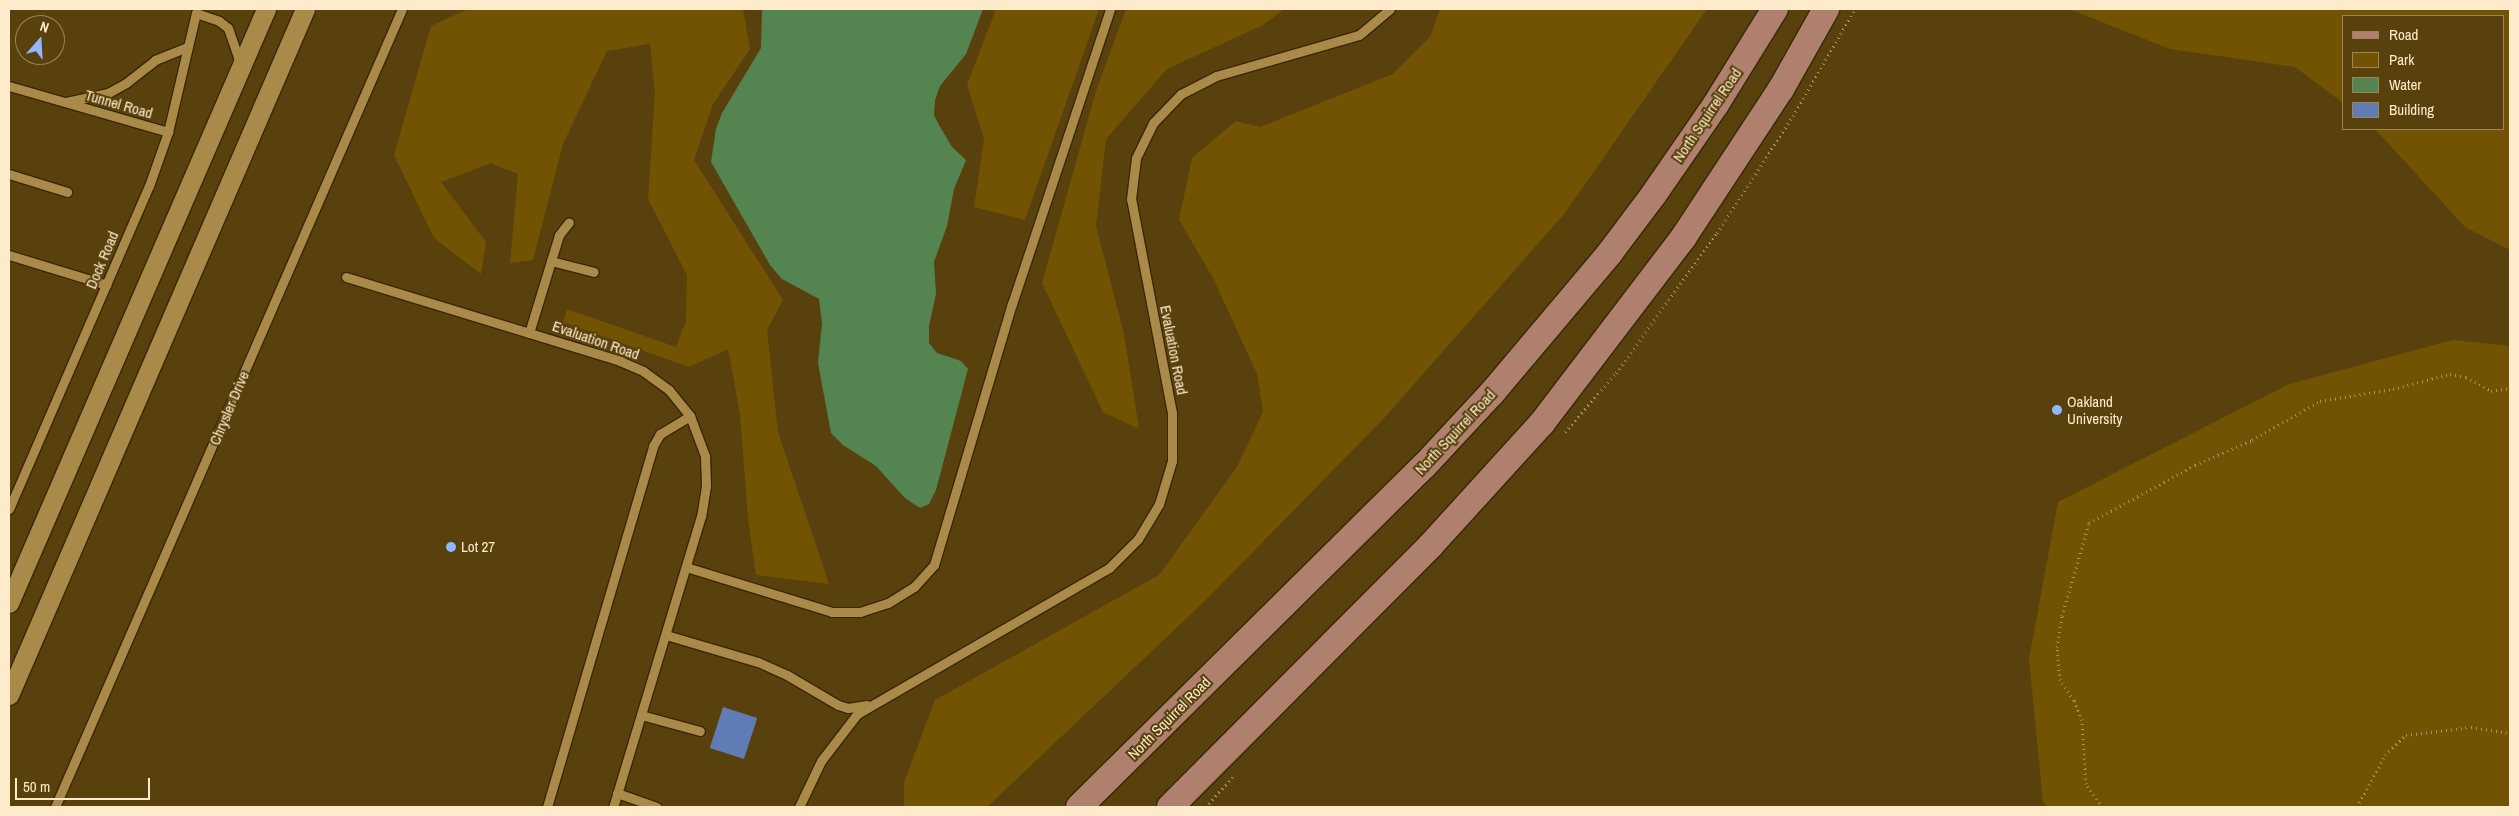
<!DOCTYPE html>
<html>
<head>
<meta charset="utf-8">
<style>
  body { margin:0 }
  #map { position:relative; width:2519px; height:816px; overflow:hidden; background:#58410c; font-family:"Archivo Narrow",sans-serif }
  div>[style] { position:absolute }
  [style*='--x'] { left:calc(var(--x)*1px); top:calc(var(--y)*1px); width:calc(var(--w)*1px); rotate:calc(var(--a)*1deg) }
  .green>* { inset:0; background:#725303 }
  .water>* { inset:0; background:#548551 }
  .building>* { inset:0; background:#607cb4; transform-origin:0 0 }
  .path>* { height:3px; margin-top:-1.5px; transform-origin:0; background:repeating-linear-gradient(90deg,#a9946a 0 1px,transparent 0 5px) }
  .roads { filter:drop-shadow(1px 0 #382804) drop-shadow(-1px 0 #382804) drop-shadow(0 1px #382804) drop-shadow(0 -1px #382804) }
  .service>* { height:9px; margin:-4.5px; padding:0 4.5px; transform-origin:4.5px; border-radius:4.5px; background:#aa8a49 }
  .minor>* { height:19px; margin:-9.5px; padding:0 9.5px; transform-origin:9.5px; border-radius:9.5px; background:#aa8a49 }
  .secondary>* { height:26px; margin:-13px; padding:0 13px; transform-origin:13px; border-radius:13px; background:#b0806f }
  .dots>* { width:14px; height:14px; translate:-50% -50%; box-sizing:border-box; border:2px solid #58410c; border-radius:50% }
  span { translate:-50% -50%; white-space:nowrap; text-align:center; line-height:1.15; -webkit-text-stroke:4px #58410c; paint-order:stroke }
  .street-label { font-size:15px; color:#fdebcb }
  .poi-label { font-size:15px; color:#fdebcb }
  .left { translate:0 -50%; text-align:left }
  .frame { position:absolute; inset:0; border:10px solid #fdebcb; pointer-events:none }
  .legend { position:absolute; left:2342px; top:15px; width:162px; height:115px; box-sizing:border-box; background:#58410c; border:1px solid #9a8558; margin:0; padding:6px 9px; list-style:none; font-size:15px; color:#fdebcb }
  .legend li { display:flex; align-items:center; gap:10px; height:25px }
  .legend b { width:25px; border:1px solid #9a8558 }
  .north { position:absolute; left:15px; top:15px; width:50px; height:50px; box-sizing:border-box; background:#58410c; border:1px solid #9a8558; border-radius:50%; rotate:19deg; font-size:14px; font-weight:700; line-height:20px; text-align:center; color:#fdebcb }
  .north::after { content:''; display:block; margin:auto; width:18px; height:22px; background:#93b7fd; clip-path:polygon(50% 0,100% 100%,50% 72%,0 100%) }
  .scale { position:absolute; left:15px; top:778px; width:135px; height:22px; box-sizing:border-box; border:2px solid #fdebcb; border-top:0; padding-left:6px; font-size:15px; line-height:18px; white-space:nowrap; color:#fdebcb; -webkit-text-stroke:4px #58410c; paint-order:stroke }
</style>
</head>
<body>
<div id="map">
  <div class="green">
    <div style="clip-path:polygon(468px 9px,743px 9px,750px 49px,713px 104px,694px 160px,783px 300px,767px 330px,778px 432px,829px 584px,756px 575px,748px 519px,740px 414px,728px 349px,689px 367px,563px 322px,567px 309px,676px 347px,686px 321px,687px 275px,648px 199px,655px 93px,650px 44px,607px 51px,563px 144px,533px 260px,510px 263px,518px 174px,491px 163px,441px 182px,486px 242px,481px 274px,434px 238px,394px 155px,431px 26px)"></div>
    <div style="clip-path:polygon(996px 9px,1099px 9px,1025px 220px,974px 207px,984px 139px,967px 85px)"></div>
    <div style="clip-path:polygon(1126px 9px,1284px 9px,1263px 25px,1167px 69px,1106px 139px,1096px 226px,1124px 334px,1139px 429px,1103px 412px,1042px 283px,1096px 91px)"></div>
    <div style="clip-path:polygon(1440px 9px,1707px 9px,1565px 213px,1385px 417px,1208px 598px,987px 807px,904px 807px,904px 782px,935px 700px,1159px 575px,1237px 467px,1263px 412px,1257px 374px,1214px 280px,1179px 220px,1192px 158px,1236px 121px,1260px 127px,1393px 74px,1430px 37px)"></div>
    <div style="clip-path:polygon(2069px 9px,2510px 9px,2510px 250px,2465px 227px,2375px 129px,2503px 129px,2503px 16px,2343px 16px,2343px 103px,2295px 67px,2170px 49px)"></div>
    <div style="clip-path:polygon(2453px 340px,2510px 346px,2510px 807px,2047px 807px,2043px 802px,2029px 659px,2058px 502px,2289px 384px)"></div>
  </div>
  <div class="water">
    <div style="clip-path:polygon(762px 9px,983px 9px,966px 54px,940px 86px,935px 100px,934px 115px,939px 125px,952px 147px,966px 160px,954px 189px,947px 226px,934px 262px,936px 294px,929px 326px,929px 343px,937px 353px,961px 361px,968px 369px,936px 490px,929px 504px,920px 508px,905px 498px,876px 466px,843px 445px,831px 433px,818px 363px,822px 324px,819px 299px,782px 279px,770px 265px,711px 162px,716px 129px,722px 113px,761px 48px)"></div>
  </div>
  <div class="building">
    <div style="left:723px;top:707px;width:36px;height:43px;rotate:18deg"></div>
  </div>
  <div class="path">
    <div style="--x:1565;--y:432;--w:78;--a:-49.2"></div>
    <div style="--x:1616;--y:373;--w:173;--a:-54.2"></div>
    <div style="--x:1717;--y:233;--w:140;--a:-57"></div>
    <div style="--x:1793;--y:116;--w:124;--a:-59.9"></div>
    <div style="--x:1205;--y:807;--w:44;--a:-46.8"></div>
    <div style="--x:2103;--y:807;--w:29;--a:-126"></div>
    <div style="--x:2086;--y:784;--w:64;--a:-93.6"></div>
    <div style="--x:2082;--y:720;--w:22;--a:-112"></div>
    <div style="--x:2074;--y:700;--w:24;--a:-125"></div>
    <div style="--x:2060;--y:680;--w:33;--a:-95"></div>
    <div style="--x:2057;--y:647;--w:31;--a:-81"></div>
    <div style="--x:2062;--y:616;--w:97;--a:-73.8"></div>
    <div style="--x:2089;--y:523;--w:121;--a:-28.7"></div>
    <div style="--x:2195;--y:465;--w:62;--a:-23.7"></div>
    <div style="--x:2252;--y:440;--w:78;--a:-29.8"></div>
    <div style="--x:2320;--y:401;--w:74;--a:-9.3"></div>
    <div style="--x:2393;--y:389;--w:59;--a:-14.7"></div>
    <div style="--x:2450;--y:374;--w:16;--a:11"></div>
    <div style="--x:2466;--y:377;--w:29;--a:29"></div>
    <div style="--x:2491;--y:391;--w:19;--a:-9"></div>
    <div style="--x:2357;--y:807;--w:59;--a:-61.7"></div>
    <div style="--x:2385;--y:755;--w:29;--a:-44"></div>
    <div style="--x:2406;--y:735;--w:65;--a:-7"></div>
    <div style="--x:2471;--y:727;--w:39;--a:9"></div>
  </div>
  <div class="roads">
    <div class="service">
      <div style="--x:9;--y:86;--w:166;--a:16.1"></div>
      <div style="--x:66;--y:102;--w:43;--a:-12.1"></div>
      <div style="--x:108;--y:93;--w:21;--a:-29"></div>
      <div style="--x:126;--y:83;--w:37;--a:-38"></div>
      <div style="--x:155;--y:60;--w:35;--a:-22"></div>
      <div style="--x:9;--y:174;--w:61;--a:17.2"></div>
      <div style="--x:9;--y:255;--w:102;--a:17"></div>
      <div style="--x:551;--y:261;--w:44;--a:14.3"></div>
      <div style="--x:346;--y:277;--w:287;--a:17"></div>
      <div style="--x:620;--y:361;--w:25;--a:23"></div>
      <div style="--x:643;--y:371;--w:32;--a:36"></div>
      <div style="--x:669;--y:390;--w:33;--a:51"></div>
      <div style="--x:690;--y:416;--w:43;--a:69.4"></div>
      <div style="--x:705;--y:456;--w:30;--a:88"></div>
      <div style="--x:706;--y:486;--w:30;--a:99"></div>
      <div style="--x:701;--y:516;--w:304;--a:106.8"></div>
      <div style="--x:529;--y:333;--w:102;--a:-73"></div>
      <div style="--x:559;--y:235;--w:16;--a:-52"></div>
      <div style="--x:9;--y:509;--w:352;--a:-66.6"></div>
      <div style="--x:149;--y:186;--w:57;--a:-70.6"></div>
      <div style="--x:168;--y:132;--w:122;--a:-76.8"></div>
      <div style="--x:196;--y:13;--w:24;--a:19"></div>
      <div style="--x:219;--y:21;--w:11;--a:38"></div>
      <div style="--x:228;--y:28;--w:34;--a:71"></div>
      <div style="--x:686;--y:567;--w:153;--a:17.1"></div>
      <div style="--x:832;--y:612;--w:28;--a:0"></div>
      <div style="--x:860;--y:612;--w:29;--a:-18"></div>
      <div style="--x:888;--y:603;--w:31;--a:-32"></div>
      <div style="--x:914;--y:587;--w:30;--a:-48"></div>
      <div style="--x:934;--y:565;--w:272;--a:-73.4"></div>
      <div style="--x:1012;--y:304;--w:311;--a:-71.6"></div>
      <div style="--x:666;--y:635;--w:96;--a:16.4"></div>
      <div style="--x:758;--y:662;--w:32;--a:24"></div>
      <div style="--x:787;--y:675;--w:59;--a:30.5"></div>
      <div style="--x:838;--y:705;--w:10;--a:17"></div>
      <div style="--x:848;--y:708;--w:19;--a:-9"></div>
      <div style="--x:641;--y:715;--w:61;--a:15.2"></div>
      <div style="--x:617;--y:793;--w:42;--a:19.3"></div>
      <div style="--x:55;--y:807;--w:870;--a:-66.5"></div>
      <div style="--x:547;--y:807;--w:376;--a:-73.6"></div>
      <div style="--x:653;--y:446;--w:14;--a:-60"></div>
      <div style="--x:660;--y:434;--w:35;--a:-31"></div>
      <div style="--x:799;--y:807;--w:51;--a:-64.4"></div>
      <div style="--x:821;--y:761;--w:59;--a:-52.5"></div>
      <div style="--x:857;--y:714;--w:291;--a:-30.1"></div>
      <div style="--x:1109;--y:568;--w:41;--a:-45"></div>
      <div style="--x:1138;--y:539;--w:41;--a:-59"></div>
      <div style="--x:1159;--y:504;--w:45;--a:-73.2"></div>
      <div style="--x:1172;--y:461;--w:48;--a:-90"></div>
      <div style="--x:1172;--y:413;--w:218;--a:-100.8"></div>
      <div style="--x:1131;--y:199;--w:41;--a:-83"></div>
      <div style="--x:1136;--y:158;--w:39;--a:-64"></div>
      <div style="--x:1153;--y:123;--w:40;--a:-46"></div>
      <div style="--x:1181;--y:94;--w:39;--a:-27"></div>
      <div style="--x:1216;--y:76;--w:149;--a:-16"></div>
      <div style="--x:1359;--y:35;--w:40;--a:-40"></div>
    </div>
    <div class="minor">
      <div style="--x:9;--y:603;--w:647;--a:-66.6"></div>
      <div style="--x:9;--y:695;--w:747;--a:-66.66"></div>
    </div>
    <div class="secondary">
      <div style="--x:1079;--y:807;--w:486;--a:-44.7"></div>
      <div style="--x:1425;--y:465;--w:98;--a:-47.1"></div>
      <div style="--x:1492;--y:393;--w:182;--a:-49.9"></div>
      <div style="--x:1609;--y:254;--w:75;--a:-53.1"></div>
      <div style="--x:1654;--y:194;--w:109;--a:-55.4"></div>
      <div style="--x:1716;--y:104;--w:112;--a:-58.2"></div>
      <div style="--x:1170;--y:807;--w:371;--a:-45.1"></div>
      <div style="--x:1432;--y:544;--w:164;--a:-47.7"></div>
      <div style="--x:1542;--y:423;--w:233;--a:-52.7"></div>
      <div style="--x:1683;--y:238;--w:178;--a:-56.7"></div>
      <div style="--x:1781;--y:89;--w:92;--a:-60.6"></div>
    </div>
  </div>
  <div class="dots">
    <div style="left:2057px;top:410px;background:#93b7fd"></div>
    <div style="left:451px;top:547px;background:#93b7fd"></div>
  </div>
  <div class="street-label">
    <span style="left:119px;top:104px;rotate:16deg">Tunnel Road</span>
    <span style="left:1707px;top:115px;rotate:-56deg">North Squirrel Road</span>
    <span style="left:102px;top:260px;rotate:-67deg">Dock Road</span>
    <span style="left:596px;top:340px;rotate:19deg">Evaluation Road</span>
    <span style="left:1174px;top:350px;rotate:79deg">Evaluation Road</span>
    <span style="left:229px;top:408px;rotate:-67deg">Chrysler Drive</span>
    <span style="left:1455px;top:432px;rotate:-47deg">North Squirrel Road</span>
    <span style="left:1169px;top:718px;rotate:-45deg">North Squirrel Road</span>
  </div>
  <div class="poi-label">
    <span class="left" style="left:2067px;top:410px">Oakland<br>University</span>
    <span class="left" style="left:461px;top:547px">Lot 27</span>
  </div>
  <div class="frame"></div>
  <ul class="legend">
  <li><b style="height:6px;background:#b0806f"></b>Road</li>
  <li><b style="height:14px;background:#725303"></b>Park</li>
  <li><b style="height:14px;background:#548551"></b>Water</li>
  <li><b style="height:14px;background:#607cb4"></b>Building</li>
  </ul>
  <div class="north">N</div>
  <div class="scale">50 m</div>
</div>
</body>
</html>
